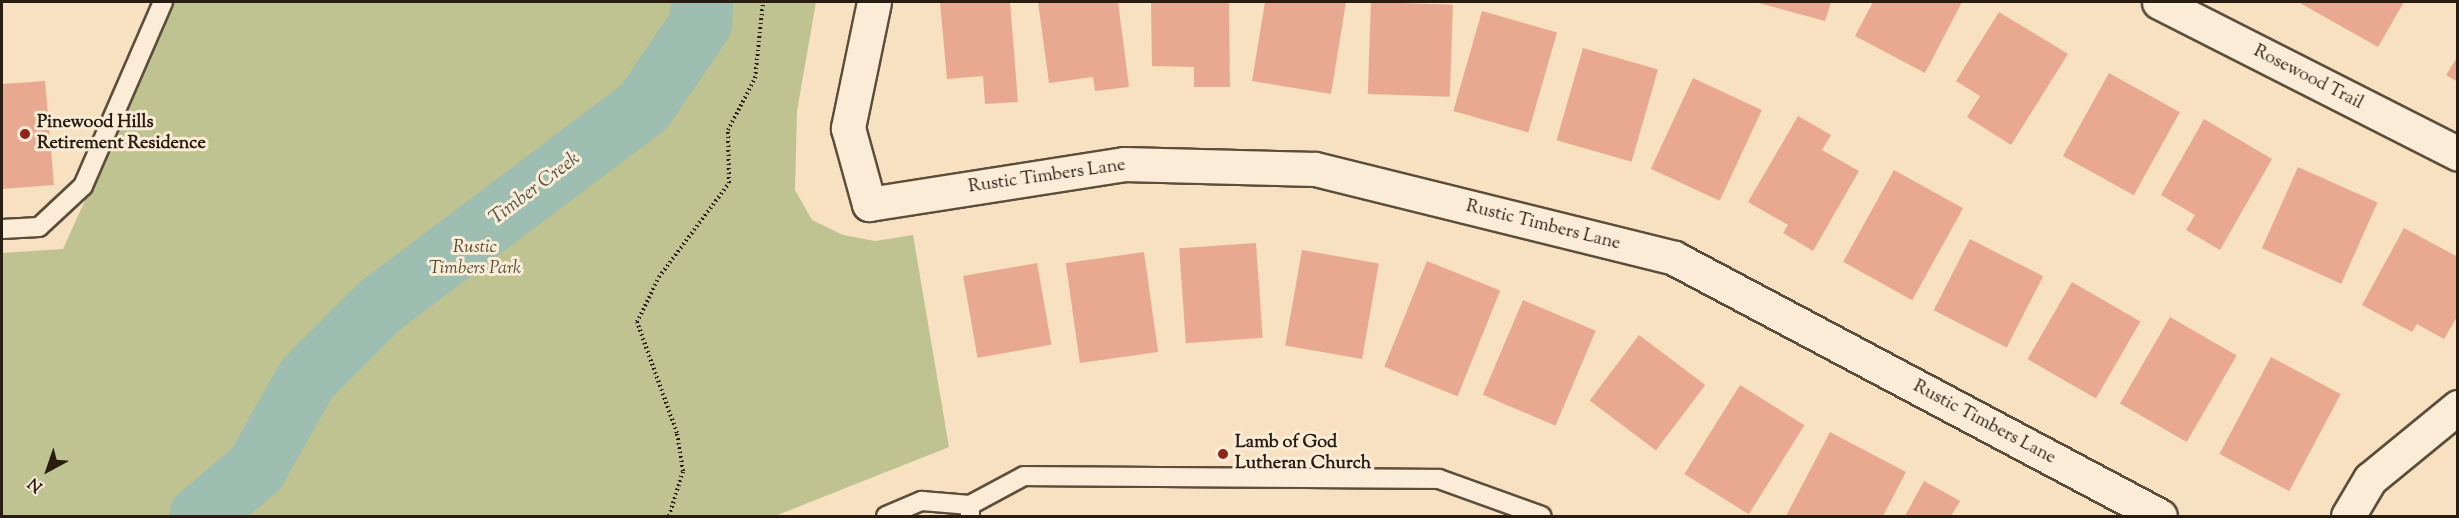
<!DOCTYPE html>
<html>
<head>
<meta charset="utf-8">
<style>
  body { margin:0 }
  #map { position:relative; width:2459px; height:518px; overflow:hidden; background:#f8e1c1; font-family:"Sorts Mill Goudy",serif }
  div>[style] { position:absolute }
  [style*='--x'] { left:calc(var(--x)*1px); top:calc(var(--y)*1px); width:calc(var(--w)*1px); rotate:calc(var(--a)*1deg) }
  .green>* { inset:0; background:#bfc291 }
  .river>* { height:62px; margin:-31px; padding:0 31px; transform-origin:31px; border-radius:31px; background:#9dbeb0 }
  .building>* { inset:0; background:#e9a991; transform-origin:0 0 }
  .path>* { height:4px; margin-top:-2px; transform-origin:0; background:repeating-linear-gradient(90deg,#281d10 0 1.5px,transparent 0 4.5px) }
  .roads { filter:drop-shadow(2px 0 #5c4e3c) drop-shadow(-2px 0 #5c4e3c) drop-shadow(0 2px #5c4e3c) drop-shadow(0 -2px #5c4e3c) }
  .lane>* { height:18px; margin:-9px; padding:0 9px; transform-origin:9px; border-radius:9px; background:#faecd7 }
  .street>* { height:33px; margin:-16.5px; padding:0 16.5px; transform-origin:16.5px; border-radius:16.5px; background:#faecd7 }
  .dots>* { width:16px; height:16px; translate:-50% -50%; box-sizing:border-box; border:3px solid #faecd7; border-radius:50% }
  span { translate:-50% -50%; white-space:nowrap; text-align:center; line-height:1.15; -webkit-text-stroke:6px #faecd7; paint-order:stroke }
  .street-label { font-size:18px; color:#281d10 }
  .poi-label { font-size:18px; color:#281d10; font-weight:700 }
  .left { translate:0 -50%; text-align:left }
  .park-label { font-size:18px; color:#554f37; font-style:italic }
  .water-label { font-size:20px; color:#515548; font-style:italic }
  .frame { position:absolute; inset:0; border:3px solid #281d10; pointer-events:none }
  .north { position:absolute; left:18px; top:440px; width:60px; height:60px; -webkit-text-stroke:4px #faecd7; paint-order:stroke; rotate:220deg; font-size:16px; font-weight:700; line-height:24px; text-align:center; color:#281d10 }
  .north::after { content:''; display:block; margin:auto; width:21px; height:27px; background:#281d10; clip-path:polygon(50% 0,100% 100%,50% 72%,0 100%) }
</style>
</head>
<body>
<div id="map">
  <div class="green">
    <div style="clip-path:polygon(175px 2px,816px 2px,797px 111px,795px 190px,812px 220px,843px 235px,875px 241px,913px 235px,949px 447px,775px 516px,2px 516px,2px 253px,63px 249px)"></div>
  </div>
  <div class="river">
    <div style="--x:200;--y:516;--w:73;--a:-40"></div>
    <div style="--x:256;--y:469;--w:103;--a:-60.5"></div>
    <div style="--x:307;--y:379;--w:105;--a:-45"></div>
    <div style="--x:381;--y:305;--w:329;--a:-37"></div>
    <div style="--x:644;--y:107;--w:102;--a:-55.8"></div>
    <div style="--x:701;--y:23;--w:21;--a:-87"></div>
  </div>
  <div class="building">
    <div style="clip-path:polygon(940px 2px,1010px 2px,1018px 102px,985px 104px,983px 76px,947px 79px)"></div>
    <div style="clip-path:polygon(1038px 2px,1118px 2px,1129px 87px,1095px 91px,1093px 77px,1049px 83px)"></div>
    <div style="clip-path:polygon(1151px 2px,1229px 2px,1230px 87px,1194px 87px,1194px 67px,1152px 66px)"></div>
    <div style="clip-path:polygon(1265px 2px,1346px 2px,1331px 94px,1252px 81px)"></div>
    <div style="left:1371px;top:2px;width:82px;height:92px;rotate:2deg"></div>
    <div style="clip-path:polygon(1755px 2px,1831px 2px,1825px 21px)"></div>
    <div style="clip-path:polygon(1873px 2px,1962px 2px,1925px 73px,1855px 36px)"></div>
    <div style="clip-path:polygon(2298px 2px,2404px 2px,2378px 47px)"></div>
    <div style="left:1482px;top:11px;width:78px;height:104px;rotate:16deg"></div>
    <div style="clip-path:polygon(1999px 12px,2068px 54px,2011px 145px,1967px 117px,1980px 96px,1956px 81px)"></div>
    <div style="left:1583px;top:48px;width:78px;height:96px;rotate:16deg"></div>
    <div style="clip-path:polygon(2458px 56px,2458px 82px,2446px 75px)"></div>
    <div style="left:2109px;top:73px;width:81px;height:95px;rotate:29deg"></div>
    <div style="left:1693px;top:78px;width:76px;height:100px;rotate:25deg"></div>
    <div style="clip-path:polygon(45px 81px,54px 185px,2px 189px,2px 84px)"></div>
    <div style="clip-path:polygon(1798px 116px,1831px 135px,1822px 150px,1859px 171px,1813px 251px,1783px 233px,1788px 225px,1748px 202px)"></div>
    <div style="clip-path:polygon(2204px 119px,2272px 159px,2220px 250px,2186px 230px,2195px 215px,2161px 195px)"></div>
    <div style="left:2298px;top:167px;width:87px;height:89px;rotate:24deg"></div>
    <div style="left:1894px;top:170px;width:79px;height:105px;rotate:29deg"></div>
    <div style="clip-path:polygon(2404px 228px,2458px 257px,2458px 315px,2444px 339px,2417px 324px,2412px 332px,2362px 305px)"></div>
    <div style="left:1970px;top:239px;width:82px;height:80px;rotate:27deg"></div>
    <div style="left:1256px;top:243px;width:95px;height:77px;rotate:86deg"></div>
    <div style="left:1302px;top:250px;width:78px;height:97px;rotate:10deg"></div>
    <div style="left:1144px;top:252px;width:101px;height:79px;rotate:82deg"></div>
    <div style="left:1427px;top:261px;width:79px;height:114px;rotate:22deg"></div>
    <div style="left:1037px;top:263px;width:83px;height:75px;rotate:80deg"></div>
    <div style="left:2072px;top:282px;width:79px;height:89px;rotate:30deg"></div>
    <div style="left:1523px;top:300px;width:79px;height:103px;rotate:23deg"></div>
    <div style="left:2170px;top:317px;width:77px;height:100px;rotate:30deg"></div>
    <div style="left:1639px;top:335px;width:83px;height:82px;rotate:37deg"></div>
    <div style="left:2271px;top:357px;width:79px;height:110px;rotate:28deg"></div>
    <div style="left:1740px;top:385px;width:76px;height:105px;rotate:32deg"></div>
    <div style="clip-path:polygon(1830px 432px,1906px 472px,1883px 516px,1786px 516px)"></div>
    <div style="clip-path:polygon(1924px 481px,1960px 501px,1951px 516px,1905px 516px)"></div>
  </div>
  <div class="path">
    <div style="--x:669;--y:516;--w:47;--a:-72.7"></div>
    <div style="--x:683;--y:471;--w:38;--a:-99"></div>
    <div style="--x:677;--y:433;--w:118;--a:-109.8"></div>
    <div style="--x:637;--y:322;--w:50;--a:-63.9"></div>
    <div style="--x:659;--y:277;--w:117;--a:-53.3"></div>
    <div style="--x:729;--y:183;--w:53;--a:-91.1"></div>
    <div style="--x:728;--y:130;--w:59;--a:-62.6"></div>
    <div style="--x:755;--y:78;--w:76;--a:-84"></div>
  </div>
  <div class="roads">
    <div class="lane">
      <div style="--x:2;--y:229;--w:37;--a:-3"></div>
      <div style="--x:39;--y:227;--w:60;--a:-43"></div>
      <div style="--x:83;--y:186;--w:201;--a:-66.5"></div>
      <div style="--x:886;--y:516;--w:39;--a:-23"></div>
      <div style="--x:922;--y:501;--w:48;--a:4.8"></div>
      <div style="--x:970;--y:516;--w:11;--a:-90"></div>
      <div style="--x:970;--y:505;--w:61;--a:-28.2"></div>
      <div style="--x:1024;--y:476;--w:415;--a:0.4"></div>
      <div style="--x:1439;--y:479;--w:109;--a:19.8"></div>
    </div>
    <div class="street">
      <div style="--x:874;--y:2;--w:129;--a:101.7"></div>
      <div style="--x:848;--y:128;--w:79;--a:74.6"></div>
      <div style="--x:869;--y:204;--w:258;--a:-8.9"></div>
      <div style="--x:1124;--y:164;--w:191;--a:1.5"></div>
      <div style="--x:1315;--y:169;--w:370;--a:13.9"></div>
      <div style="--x:1674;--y:258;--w:550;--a:27.96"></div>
      <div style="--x:2159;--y:2;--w:335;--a:26.9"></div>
      <div style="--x:2348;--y:516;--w:43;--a:-59.3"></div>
      <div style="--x:2370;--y:479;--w:114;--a:-39.3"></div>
    </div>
  </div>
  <div class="dots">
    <div style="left:25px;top:134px;background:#8f2418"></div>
    <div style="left:1223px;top:454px;background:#8f2418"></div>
  </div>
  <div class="street-label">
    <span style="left:2308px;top:78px;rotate:27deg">Rosewood Trail</span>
    <span style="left:1047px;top:177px;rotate:-8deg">Rustic Timbers Lane</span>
    <span style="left:1543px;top:226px;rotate:14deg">Rustic Timbers Lane</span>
    <span style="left:1984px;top:423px;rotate:28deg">Rustic Timbers Lane</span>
  </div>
  <div class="poi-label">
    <span class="left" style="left:37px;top:134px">Pinewood Hills<br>Retirement Residence</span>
    <span class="left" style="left:1235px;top:454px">Lamb of God<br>Lutheran Church</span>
  </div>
  <div class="park-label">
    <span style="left:475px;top:259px">Rustic<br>Timbers Park</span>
  </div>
  <div class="water-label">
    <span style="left:535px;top:189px;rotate:-37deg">Timber Creek</span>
  </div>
  <div class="frame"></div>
  <div class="north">N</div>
</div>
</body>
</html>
